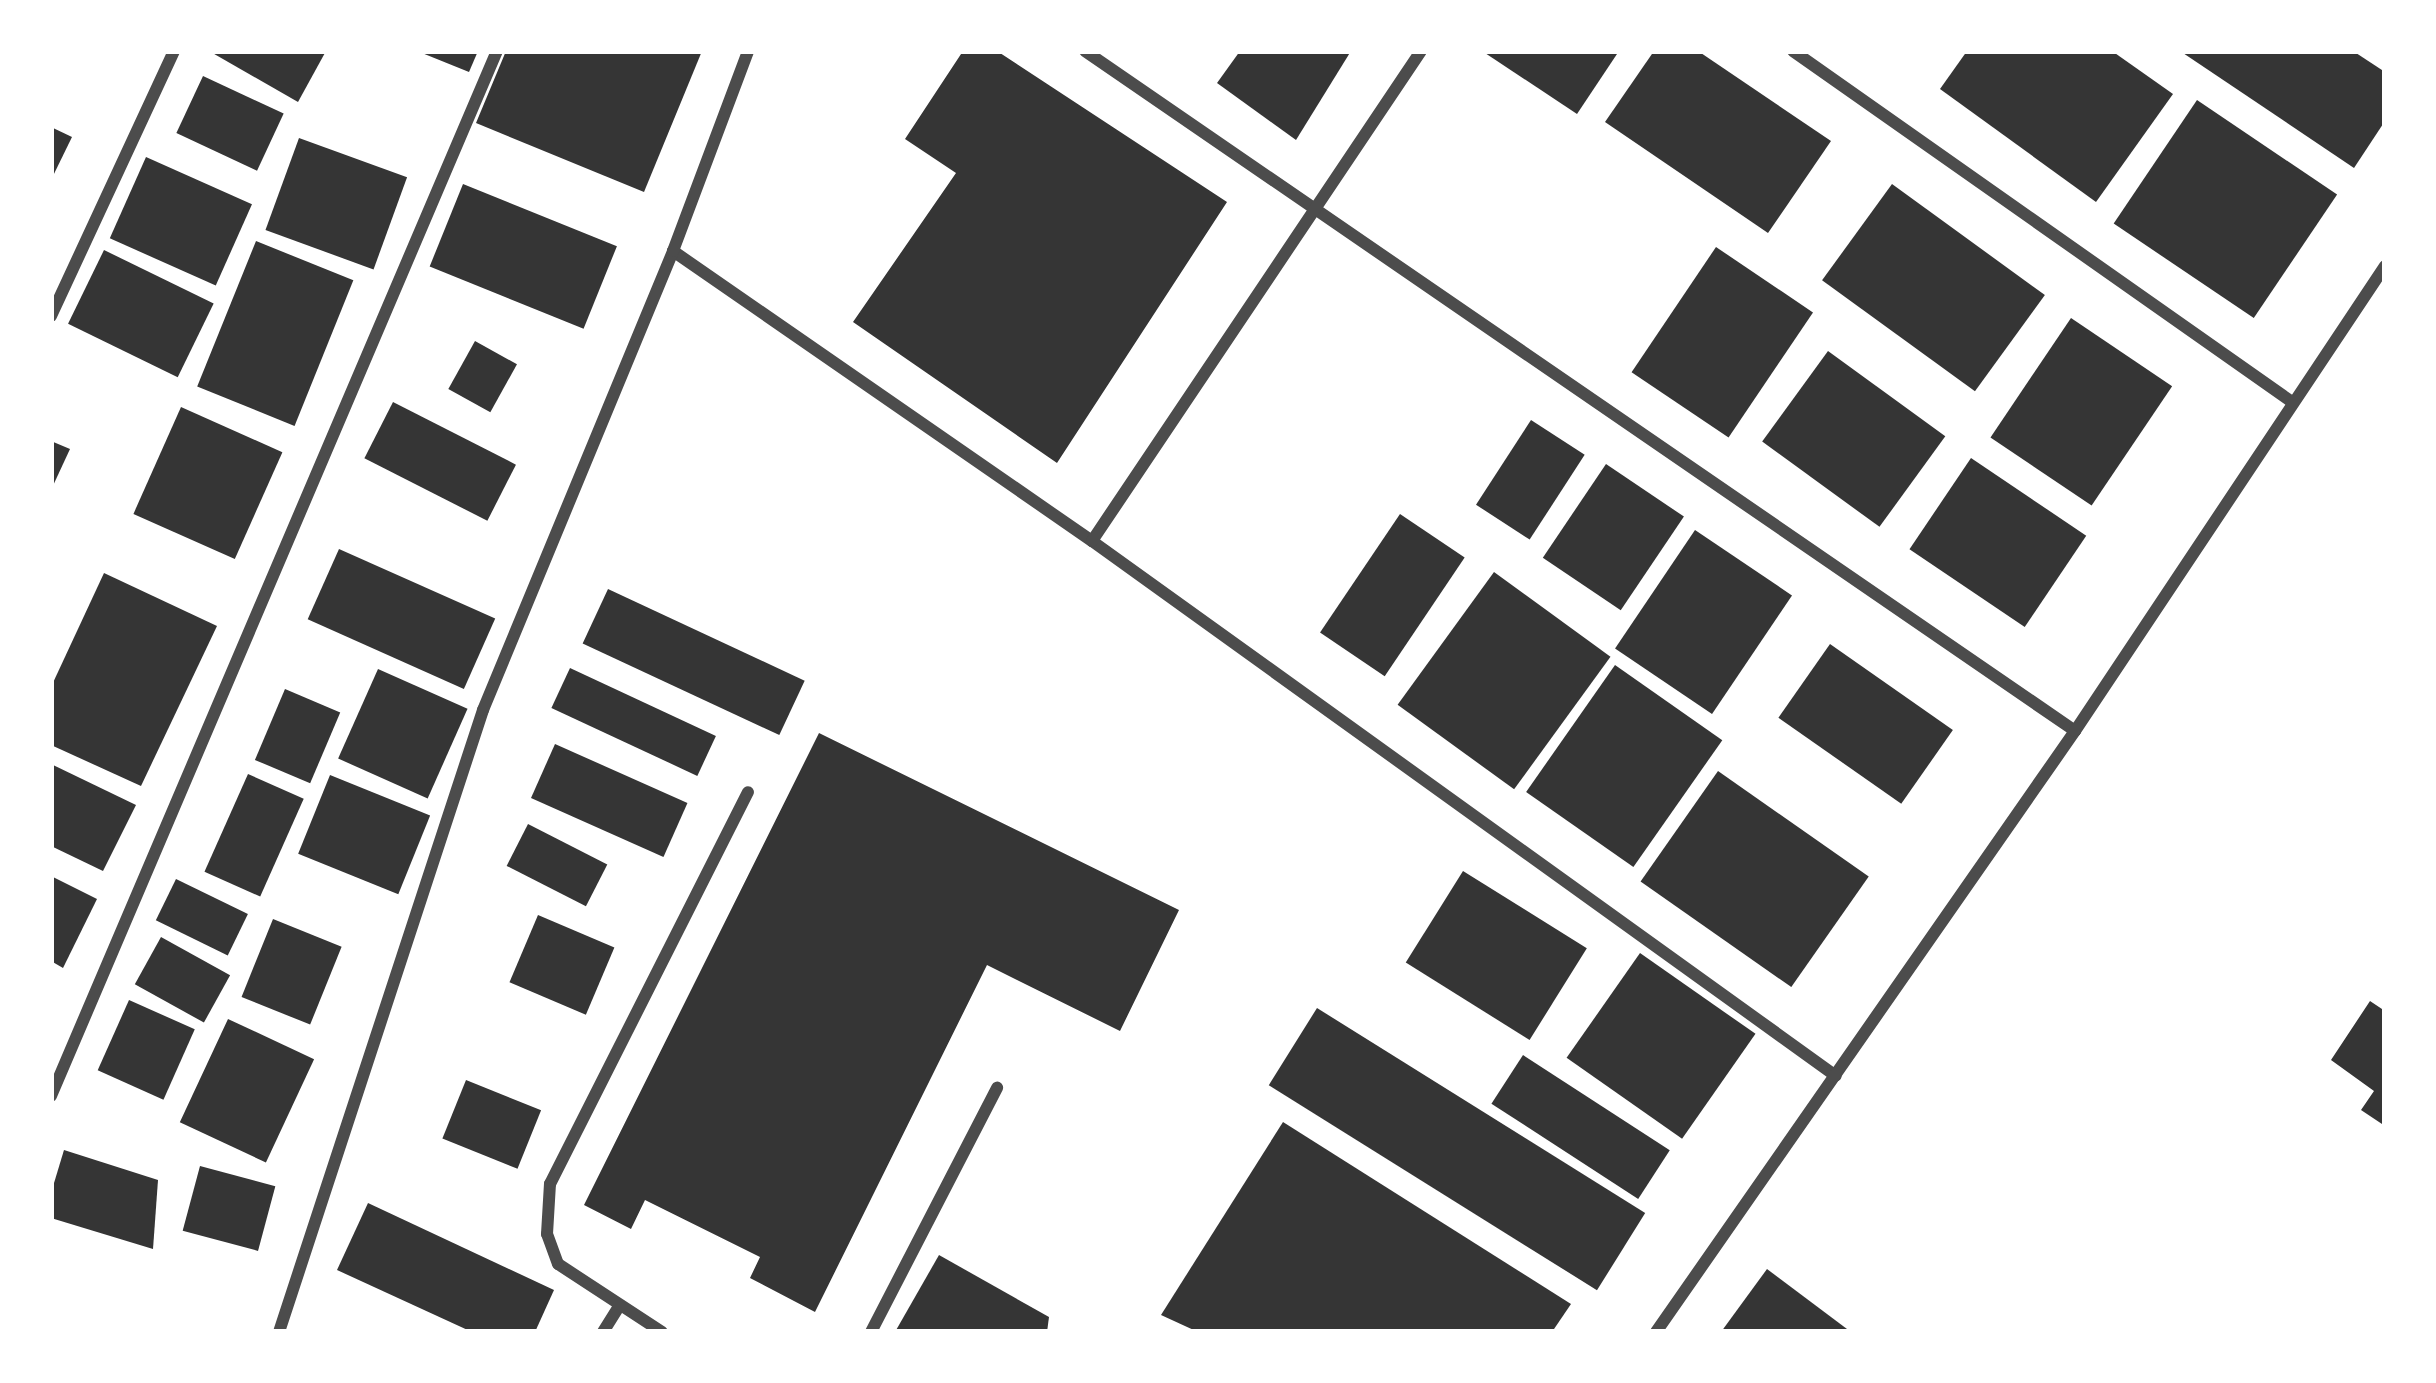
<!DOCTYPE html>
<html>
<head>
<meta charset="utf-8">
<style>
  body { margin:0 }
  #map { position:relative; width:2436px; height:1383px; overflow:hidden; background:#fff; font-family:"PT Serif",serif }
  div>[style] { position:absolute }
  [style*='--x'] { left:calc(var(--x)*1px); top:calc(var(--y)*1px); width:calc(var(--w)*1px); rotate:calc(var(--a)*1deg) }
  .building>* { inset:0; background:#353535; transform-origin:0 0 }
  .minor>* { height:12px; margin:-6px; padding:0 6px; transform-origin:6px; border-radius:6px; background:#4c4c4c }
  span { translate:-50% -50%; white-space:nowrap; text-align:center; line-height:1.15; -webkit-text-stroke:10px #fff; paint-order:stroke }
  .frame { position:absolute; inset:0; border:54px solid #fff; pointer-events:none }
</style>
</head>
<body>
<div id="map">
  <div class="building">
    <div style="clip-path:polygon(209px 51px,326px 51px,298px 102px)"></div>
    <div style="clip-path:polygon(417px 51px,478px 51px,469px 72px)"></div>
    <div style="clip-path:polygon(506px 51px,702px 51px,644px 192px,476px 123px)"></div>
    <div style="clip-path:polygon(963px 51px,997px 51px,1227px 202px,1057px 463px,853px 322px,956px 173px,905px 139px)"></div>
    <div style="clip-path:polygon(1240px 51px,1351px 51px,1296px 140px,1217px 83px)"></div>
    <div style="clip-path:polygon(1482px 51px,1619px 51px,1577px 114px)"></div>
    <div style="clip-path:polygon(1654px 51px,1698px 51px,1831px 141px,1768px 233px,1605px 122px)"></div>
    <div style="clip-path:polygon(1967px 51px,2112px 51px,2173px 94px,2096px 202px,1940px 89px)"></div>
    <div style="clip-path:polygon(2180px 51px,2353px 51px,2385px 72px,2385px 121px,2354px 168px)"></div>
    <div style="left:203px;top:76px;width:89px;height:63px;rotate:25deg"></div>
    <div style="left:2197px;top:100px;width:169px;height:149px;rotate:34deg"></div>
    <div style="clip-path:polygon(51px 127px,72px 137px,51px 180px)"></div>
    <div style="left:299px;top:138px;width:115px;height:98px;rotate:20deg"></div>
    <div style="left:146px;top:157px;width:116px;height:89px;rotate:24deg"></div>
    <div style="left:463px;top:184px;width:166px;height:89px;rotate:22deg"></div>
    <div style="left:1892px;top:184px;width:189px;height:119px;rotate:36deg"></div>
    <div style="left:256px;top:241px;width:105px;height:157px;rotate:22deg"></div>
    <div style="left:1716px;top:247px;width:117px;height:151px;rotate:34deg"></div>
    <div style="left:104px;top:250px;width:122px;height:82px;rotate:26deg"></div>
    <div style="left:2071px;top:318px;width:122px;height:144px;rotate:34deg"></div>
    <div style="left:475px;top:341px;width:48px;height:55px;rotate:29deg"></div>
    <div style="left:1828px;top:351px;width:145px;height:112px;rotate:36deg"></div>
    <div style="left:393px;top:402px;width:138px;height:63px;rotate:27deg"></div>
    <div style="left:181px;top:407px;width:111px;height:117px;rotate:24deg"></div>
    <div style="left:1531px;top:420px;width:64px;height:101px;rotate:33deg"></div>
    <div style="clip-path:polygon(51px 441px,70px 449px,51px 490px)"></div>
    <div style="left:1971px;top:458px;width:139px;height:110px;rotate:34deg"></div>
    <div style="left:1606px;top:464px;width:94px;height:113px;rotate:34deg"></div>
    <div style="left:1400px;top:514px;width:78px;height:143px;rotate:34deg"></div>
    <div style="left:1695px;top:530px;width:117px;height:143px;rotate:34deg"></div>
    <div style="left:339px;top:549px;width:171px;height:77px;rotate:24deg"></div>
    <div style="left:1494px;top:572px;width:144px;height:164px;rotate:36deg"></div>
    <div style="clip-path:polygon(104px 573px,217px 626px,141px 786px,51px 745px,51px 687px)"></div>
    <div style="left:608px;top:589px;width:217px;height:60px;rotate:25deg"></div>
    <div style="left:1830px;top:644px;width:150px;height:90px;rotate:35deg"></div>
    <div style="left:1615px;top:665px;width:131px;height:155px;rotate:35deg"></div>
    <div style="left:570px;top:668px;width:161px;height:44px;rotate:25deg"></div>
    <div style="left:378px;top:669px;width:98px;height:98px;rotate:24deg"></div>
    <div style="left:285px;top:689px;width:60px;height:77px;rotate:23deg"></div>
    <div style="clip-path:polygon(819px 733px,1179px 910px,1120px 1031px,987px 965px,815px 1312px,750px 1278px,760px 1257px,645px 1200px,631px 1229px,584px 1205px)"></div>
    <div style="left:555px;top:744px;width:145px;height:59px;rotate:24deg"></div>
    <div style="clip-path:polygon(51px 764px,136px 805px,103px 871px,51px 846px)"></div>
    <div style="left:1718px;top:771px;width:184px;height:135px;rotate:35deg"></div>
    <div style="left:248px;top:774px;width:61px;height:107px;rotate:24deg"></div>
    <div style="left:330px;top:775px;width:108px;height:85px;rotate:22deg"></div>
    <div style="left:528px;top:824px;width:89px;height:47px;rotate:27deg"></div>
    <div style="left:1463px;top:871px;width:146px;height:108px;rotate:32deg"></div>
    <div style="clip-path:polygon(51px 876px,97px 899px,63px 968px,51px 961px)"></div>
    <div style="left:176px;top:879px;width:80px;height:46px;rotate:26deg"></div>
    <div style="left:538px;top:915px;width:83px;height:73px;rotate:23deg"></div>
    <div style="left:273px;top:919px;width:74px;height:84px;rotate:22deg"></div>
    <div style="left:161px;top:937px;width:79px;height:54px;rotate:29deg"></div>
    <div style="left:1640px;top:953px;width:141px;height:128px;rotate:35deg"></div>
    <div style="left:129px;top:1000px;width:72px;height:77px;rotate:24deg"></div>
    <div style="clip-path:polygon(2370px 1001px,2385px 1011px,2385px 1126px,2361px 1110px,2374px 1091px,2331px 1060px)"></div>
    <div style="left:1317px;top:1008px;width:387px;height:91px;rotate:32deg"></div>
    <div style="left:228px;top:1019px;width:95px;height:114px;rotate:25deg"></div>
    <div style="left:1523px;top:1055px;width:175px;height:58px;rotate:33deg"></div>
    <div style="left:466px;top:1080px;width:81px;height:63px;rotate:22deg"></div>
    <div style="clip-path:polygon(1283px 1122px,1571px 1304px,1552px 1332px,1198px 1332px,1161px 1315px)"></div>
    <div style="clip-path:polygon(64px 1150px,158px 1180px,153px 1249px,51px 1218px,51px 1193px)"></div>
    <div style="left:200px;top:1166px;width:78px;height:67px;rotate:15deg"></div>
    <div style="clip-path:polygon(368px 1203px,554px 1290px,535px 1332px,472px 1332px,337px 1270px)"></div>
    <div style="clip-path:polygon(939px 1255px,1049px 1317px,1047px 1332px,895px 1332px)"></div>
    <div style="clip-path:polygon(1767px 1269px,1851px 1332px,1721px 1332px)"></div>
  </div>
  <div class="minor">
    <div style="--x:1085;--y:51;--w:1201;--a:34.48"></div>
    <div style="--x:1793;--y:51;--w:610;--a:35.12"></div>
    <div style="--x:673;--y:251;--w:510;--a:34.69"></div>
    <div style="--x:1092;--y:541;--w:916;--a:35.72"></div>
    <div style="--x:51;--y:316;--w:292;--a:-65.1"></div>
    <div style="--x:1092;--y:541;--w:590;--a:-56.12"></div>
    <div style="--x:51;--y:1096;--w:1136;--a:-66.89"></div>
    <div style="--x:279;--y:1332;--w:655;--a:-71.84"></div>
    <div style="--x:483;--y:710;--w:497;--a:-67.5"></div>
    <div style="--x:673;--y:251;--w:214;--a:-69.4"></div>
    <div style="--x:603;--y:1332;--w:28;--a:-58"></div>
    <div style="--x:662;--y:1332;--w:124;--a:-146.8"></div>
    <div style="--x:558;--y:1264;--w:32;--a:-110"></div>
    <div style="--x:547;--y:1234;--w:50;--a:-86.6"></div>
    <div style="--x:550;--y:1184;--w:439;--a:-63.2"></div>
    <div style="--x:871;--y:1332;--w:275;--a:-62.7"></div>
    <div style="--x:1656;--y:1332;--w:733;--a:-55.12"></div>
    <div style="--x:2075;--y:731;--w:559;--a:-56.31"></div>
  </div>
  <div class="frame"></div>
</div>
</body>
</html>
